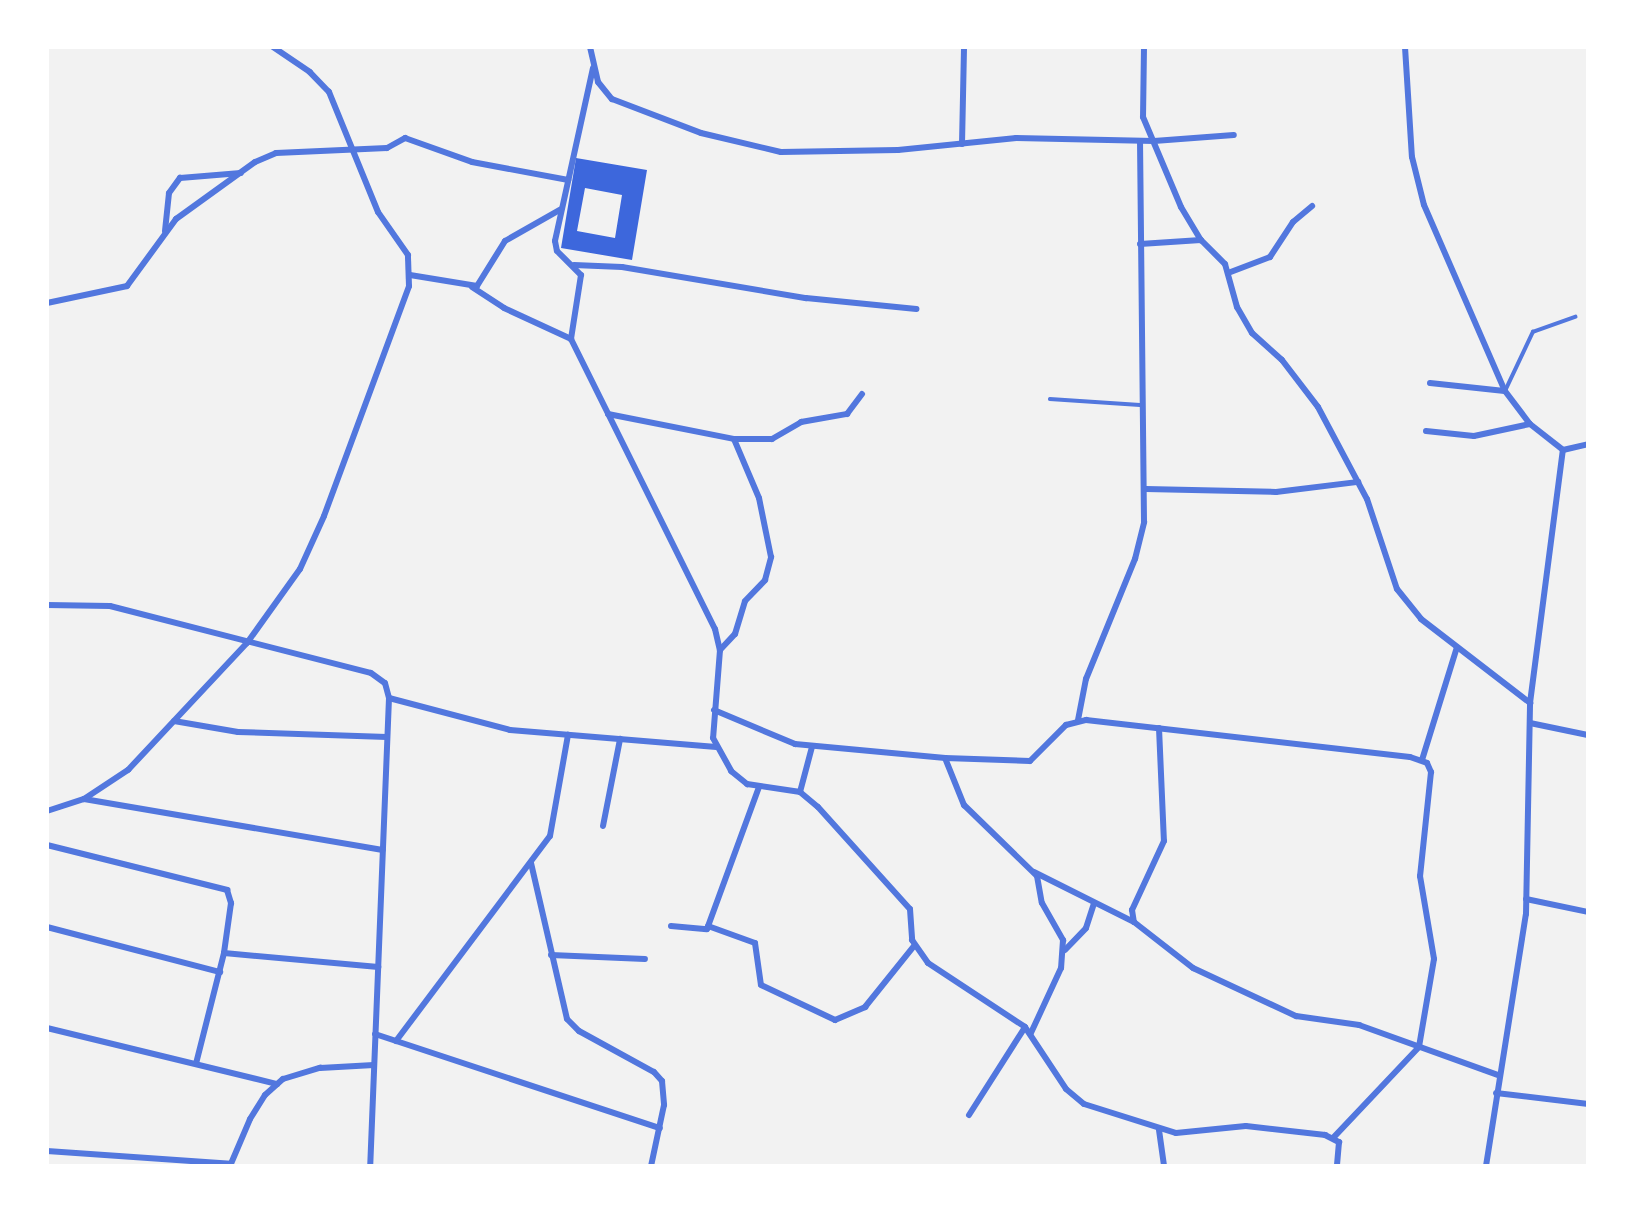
<!DOCTYPE html>
<html>
<head>
<meta charset="utf-8">
<style>
  body { margin:0 }
  #map { position:relative; width:1635px; height:1213px; overflow:hidden; background:#f2f2f2; font-family:"PT Serif",serif }
  div>[style] { position:absolute }
  [style*='--x'] { left:calc(var(--x)*1px); top:calc(var(--y)*1px); width:calc(var(--w)*1px); rotate:calc(var(--a)*1deg) }
  .building>* { inset:0; background:#3d67dc }
  .service>* { height:3.5px; margin:-1.75px; padding:0 1.75px; transform-origin:1.75px; border-radius:1.75px; background:#5277de }
  .minor>* { height:6px; margin:-3px; padding:0 3px; transform-origin:3px; border-radius:3px; background:#5277de }
  span { translate:-50% -50%; white-space:nowrap; text-align:center; line-height:1.15; -webkit-text-stroke:5px #fff; paint-order:stroke }
  .frame { position:absolute; inset:0; border:49px solid #fff; pointer-events:none }
</style>
</head>
<body>
<div id="map">
  <div class="building">
    <div style="clip-path:polygon(evenodd,576px 158px,647px 170px,632px 260px,561px 248px,576px 158px,585px 188px,622px 195px,615px 238px,577px 231px,585px 188px)"></div>
  </div>
  <div class="service">
    <div style="--x:1506;--y:389;--w:63;--a:-64.7"></div>
    <div style="--x:1533;--y:332;--w:45;--a:-19.7"></div>
    <div style="--x:1050;--y:399;--w:90;--a:3.8"></div>
  </div>
  <div class="minor">
    <div style="--x:590;--y:47;--w:36;--a:77"></div>
    <div style="--x:598;--y:82;--w:22;--a:51"></div>
    <div style="--x:612;--y:99;--w:95;--a:20.9"></div>
    <div style="--x:701;--y:133;--w:82;--a:13.4"></div>
    <div style="--x:781;--y:152;--w:117;--a:-1"></div>
    <div style="--x:898;--y:150;--w:119;--a:-5.8"></div>
    <div style="--x:1016;--y:138;--w:138;--a:1.2"></div>
    <div style="--x:1154;--y:141;--w:80;--a:-4.3"></div>
    <div style="--x:1144;--y:47;--w:70;--a:90.8"></div>
    <div style="--x:1143;--y:117;--w:98;--a:67.1"></div>
    <div style="--x:1181;--y:207;--w:39;--a:59"></div>
    <div style="--x:1201;--y:240;--w:34;--a:45"></div>
    <div style="--x:1225;--y:264;--w:45;--a:74.4"></div>
    <div style="--x:1237;--y:307;--w:30;--a:60"></div>
    <div style="--x:1252;--y:333;--w:40;--a:42"></div>
    <div style="--x:1282;--y:360;--w:59;--a:52.5"></div>
    <div style="--x:1318;--y:407;--w:104;--a:62"></div>
    <div style="--x:1367;--y:499;--w:95;--a:71.6"></div>
    <div style="--x:1397;--y:589;--w:38;--a:51"></div>
    <div style="--x:1421;--y:619;--w:138;--a:37.6"></div>
    <div style="--x:1405;--y:47;--w:110;--a:86.4"></div>
    <div style="--x:1412;--y:157;--w:49;--a:76"></div>
    <div style="--x:1424;--y:205;--w:203;--a:66.5"></div>
    <div style="--x:1505;--y:391;--w:41;--a:52.9"></div>
    <div style="--x:1530;--y:424;--w:42;--a:38.2"></div>
    <div style="--x:593;--y:68;--w:177;--a:102.4"></div>
    <div style="--x:555;--y:241;--w:10;--a:79"></div>
    <div style="--x:557;--y:251;--w:34;--a:45"></div>
    <div style="--x:581;--y:275;--w:65;--a:98.9"></div>
    <div style="--x:571;--y:339;--w:324;--a:63.6"></div>
    <div style="--x:715;--y:629;--w:22;--a:77"></div>
    <div style="--x:720;--y:650;--w:88;--a:94.5"></div>
    <div style="--x:713;--y:738;--w:38;--a:61"></div>
    <div style="--x:731;--y:771;--w:21;--a:39"></div>
    <div style="--x:747;--y:784;--w:54;--a:8.6"></div>
    <div style="--x:800;--y:792;--w:23;--a:40"></div>
    <div style="--x:818;--y:807;--w:137;--a:48"></div>
    <div style="--x:910;--y:909;--w:31;--a:86"></div>
    <div style="--x:912;--y:940;--w:28;--a:55"></div>
    <div style="--x:928;--y:963;--w:116;--a:33.4"></div>
    <div style="--x:1025;--y:1027;--w:74;--a:56.5"></div>
    <div style="--x:1066;--y:1089;--w:23;--a:40"></div>
    <div style="--x:1084;--y:1104;--w:96;--a:17.5"></div>
    <div style="--x:1176;--y:1133;--w:70;--a:-5.7"></div>
    <div style="--x:1246;--y:1126;--w:80;--a:6.5"></div>
    <div style="--x:1325;--y:1135;--w:16;--a:27"></div>
    <div style="--x:1339;--y:1142;--w:24;--a:95"></div>
    <div style="--x:962;--y:144;--w:97;--a:-88.8"></div>
    <div style="--x:165;--y:231;--w:38;--a:-84"></div>
    <div style="--x:169;--y:193;--w:19;--a:-54"></div>
    <div style="--x:180;--y:178;--w:61;--a:-4.7"></div>
    <div style="--x:1140;--y:244;--w:61;--a:-3.8"></div>
    <div style="--x:574;--y:265;--w:48;--a:2.4"></div>
    <div style="--x:622;--y:267;--w:187;--a:9.6"></div>
    <div style="--x:806;--y:298;--w:111;--a:5.7"></div>
    <div style="--x:1228;--y:273;--w:45;--a:-20.9"></div>
    <div style="--x:1270;--y:257;--w:42;--a:-56.7"></div>
    <div style="--x:1293;--y:222;--w:25;--a:-40"></div>
    <div style="--x:410;--y:275;--w:68;--a:9.3"></div>
    <div style="--x:477;--y:286;--w:53;--a:-58.1"></div>
    <div style="--x:505;--y:241;--w:64;--a:-29.7"></div>
    <div style="--x:472;--y:287;--w:38;--a:33"></div>
    <div style="--x:504;--y:308;--w:74;--a:24.8"></div>
    <div style="--x:47;--y:303;--w:82;--a:-12"></div>
    <div style="--x:127;--y:286;--w:83;--a:-53.8"></div>
    <div style="--x:176;--y:219;--w:97;--a:-35.8"></div>
    <div style="--x:255;--y:162;--w:23;--a:-23"></div>
    <div style="--x:276;--y:153;--w:111;--a:-2.6"></div>
    <div style="--x:387;--y:148;--w:21;--a:-29"></div>
    <div style="--x:405;--y:138;--w:71;--a:19.7"></div>
    <div style="--x:472;--y:162;--w:98;--a:10.6"></div>
    <div style="--x:1430;--y:383;--w:75;--a:6.1"></div>
    <div style="--x:608;--y:414;--w:128;--a:11.2"></div>
    <div style="--x:734;--y:439;--w:38;--a:0"></div>
    <div style="--x:772;--y:439;--w:34;--a:-30"></div>
    <div style="--x:801;--y:422;--w:47;--a:-9.9"></div>
    <div style="--x:847;--y:414;--w:25;--a:-53"></div>
    <div style="--x:1426;--y:431;--w:48;--a:5.9"></div>
    <div style="--x:1474;--y:436;--w:57;--a:-12.1"></div>
    <div style="--x:1146;--y:489;--w:130;--a:1.3"></div>
    <div style="--x:1276;--y:492;--w:83;--a:-7"></div>
    <div style="--x:47;--y:605;--w:63;--a:0.9"></div>
    <div style="--x:110;--y:606;--w:269;--a:14.4"></div>
    <div style="--x:371;--y:673;--w:17;--a:36"></div>
    <div style="--x:385;--y:683;--w:16;--a:75"></div>
    <div style="--x:389;--y:698;--w:468;--a:92.3"></div>
    <div style="--x:720;--y:650;--w:22;--a:-47"></div>
    <div style="--x:735;--y:634;--w:34;--a:-73"></div>
    <div style="--x:745;--y:601;--w:29;--a:-46"></div>
    <div style="--x:765;--y:580;--w:24;--a:-75"></div>
    <div style="--x:771;--y:557;--w:60;--a:-101.5"></div>
    <div style="--x:759;--y:498;--w:64;--a:-113"></div>
    <div style="--x:389;--y:698;--w:125;--a:14.8"></div>
    <div style="--x:510;--y:730;--w:207;--a:4.7"></div>
    <div style="--x:714;--y:710;--w:88;--a:22.8"></div>
    <div style="--x:795;--y:744;--w:151;--a:5.3"></div>
    <div style="--x:945;--y:758;--w:85;--a:2"></div>
    <div style="--x:1030;--y:761;--w:51;--a:-45"></div>
    <div style="--x:1066;--y:725;--w:21;--a:-14"></div>
    <div style="--x:1086;--y:720;--w:326;--a:6.5"></div>
    <div style="--x:1410;--y:757;--w:18;--a:19"></div>
    <div style="--x:1427;--y:763;--w:10;--a:66"></div>
    <div style="--x:1431;--y:772;--w:105;--a:96"></div>
    <div style="--x:1420;--y:876;--w:84;--a:80.4"></div>
    <div style="--x:1434;--y:959;--w:89;--a:99.7"></div>
    <div style="--x:1419;--y:1047;--w:125;--a:133.4"></div>
    <div style="--x:1078;--y:720;--w:42;--a:-79"></div>
    <div style="--x:1086;--y:679;--w:130;--a:-67.8"></div>
    <div style="--x:1135;--y:559;--w:38;--a:-76"></div>
    <div style="--x:1144;--y:522;--w:381;--a:-90.6"></div>
    <div style="--x:174;--y:721;--w:65;--a:9.8"></div>
    <div style="--x:238;--y:732;--w:149;--a:1.9"></div>
    <div style="--x:1530;--y:723;--w:59;--a:11.7"></div>
    <div style="--x:1159;--y:728;--w:113;--a:87.5"></div>
    <div style="--x:1164;--y:841;--w:76;--a:114.9"></div>
    <div style="--x:1132;--y:910;--w:12;--a:81"></div>
    <div style="--x:1134;--y:922;--w:75;--a:37.9"></div>
    <div style="--x:1193;--y:968;--w:114;--a:25"></div>
    <div style="--x:1296;--y:1016;--w:64;--a:8.1"></div>
    <div style="--x:1359;--y:1025;--w:148;--a:19.8"></div>
    <div style="--x:945;--y:758;--w:51;--a:68"></div>
    <div style="--x:964;--y:805;--w:102;--a:44.2"></div>
    <div style="--x:1037;--y:876;--w:27;--a:80"></div>
    <div style="--x:1042;--y:903;--w:43;--a:60.4"></div>
    <div style="--x:1063;--y:940;--w:28;--a:94"></div>
    <div style="--x:1061;--y:968;--w:72;--a:114.8"></div>
    <div style="--x:1422;--y:760;--w:118;--a:-72.8"></div>
    <div style="--x:800;--y:792;--w:47;--a:-75.1"></div>
    <div style="--x:84;--y:799;--w:303;--a:9.7"></div>
    <div style="--x:47;--y:811;--w:39;--a:-18"></div>
    <div style="--x:84;--y:799;--w:53;--a:-33.4"></div>
    <div style="--x:128;--y:770;--w:174;--a:-46.9"></div>
    <div style="--x:247;--y:643;--w:91;--a:-54.4"></div>
    <div style="--x:300;--y:569;--w:58;--a:-65.6"></div>
    <div style="--x:324;--y:516;--w:245;--a:-69.7"></div>
    <div style="--x:409;--y:286;--w:31;--a:-92"></div>
    <div style="--x:408;--y:255;--w:52;--a:-124.9"></div>
    <div style="--x:378;--y:212;--w:130;--a:-112.2"></div>
    <div style="--x:329;--y:92;--w:28;--a:-134"></div>
    <div style="--x:310;--y:72;--w:45;--a:-146"></div>
    <div style="--x:603;--y:826;--w:89;--a:-78.9"></div>
    <div style="--x:47;--y:845;--w:186;--a:14"></div>
    <div style="--x:227;--y:890;--w:14;--a:73"></div>
    <div style="--x:231;--y:903;--w:50;--a:98"></div>
    <div style="--x:224;--y:953;--w:114;--a:104.2"></div>
    <div style="--x:531;--y:863;--w:160;--a:77"></div>
    <div style="--x:567;--y:1019;--w:17;--a:45"></div>
    <div style="--x:579;--y:1031;--w:85;--a:28.7"></div>
    <div style="--x:654;--y:1072;--w:12;--a:48"></div>
    <div style="--x:662;--y:1081;--w:24;--a:85"></div>
    <div style="--x:664;--y:1105;--w:62;--a:102"></div>
    <div style="--x:1034;--y:872;--w:112;--a:26.6"></div>
    <div style="--x:1526;--y:899;--w:63;--a:11.8"></div>
    <div style="--x:671;--y:926;--w:36;--a:5"></div>
    <div style="--x:707;--y:929;--w:151;--a:-69.9"></div>
    <div style="--x:708;--y:926;--w:50;--a:19.9"></div>
    <div style="--x:755;--y:943;--w:42;--a:81.9"></div>
    <div style="--x:761;--y:985;--w:82;--a:25.3"></div>
    <div style="--x:835;--y:1020;--w:33;--a:-23"></div>
    <div style="--x:865;--y:1007;--w:78;--a:-51.2"></div>
    <div style="--x:47;--y:927;--w:179;--a:14.6"></div>
    <div style="--x:1065;--y:950;--w:30;--a:-46"></div>
    <div style="--x:1086;--y:928;--w:26;--a:-72"></div>
    <div style="--x:224;--y:953;--w:155;--a:5.2"></div>
    <div style="--x:551;--y:955;--w:94;--a:2.4"></div>
    <div style="--x:47;--y:1028;--w:237;--a:13.7"></div>
    <div style="--x:375;--y:1034;--w:300;--a:18.3"></div>
    <div style="--x:396;--y:1041;--w:256;--a:-53.1"></div>
    <div style="--x:550;--y:836;--w:103;--a:-79.9"></div>
    <div style="--x:1496;--y:1093;--w:93;--a:6.8"></div>
    <div style="--x:969;--y:1115;--w:104;--a:-57.5"></div>
    <div style="--x:1159;--y:1130;--w:36;--a:82"></div>
    <div style="--x:47;--y:1151;--w:184;--a:4"></div>
    <div style="--x:230;--y:1166;--w:51;--a:-66.9"></div>
    <div style="--x:250;--y:1119;--w:28;--a:-58"></div>
    <div style="--x:265;--y:1095;--w:24;--a:-42"></div>
    <div style="--x:283;--y:1079;--w:39;--a:-17"></div>
    <div style="--x:320;--y:1068;--w:54;--a:-3.2"></div>
    <div style="--x:1486;--y:1166;--w:255;--a:-81"></div>
    <div style="--x:1526;--y:914;--w:211;--a:-88.9"></div>
    <div style="--x:1530;--y:703;--w:255;--a:-82.6"></div>
    <div style="--x:1563;--y:450;--w:26;--a:-13"></div>
  </div>
  <div class="frame"></div>
</div>
</body>
</html>
